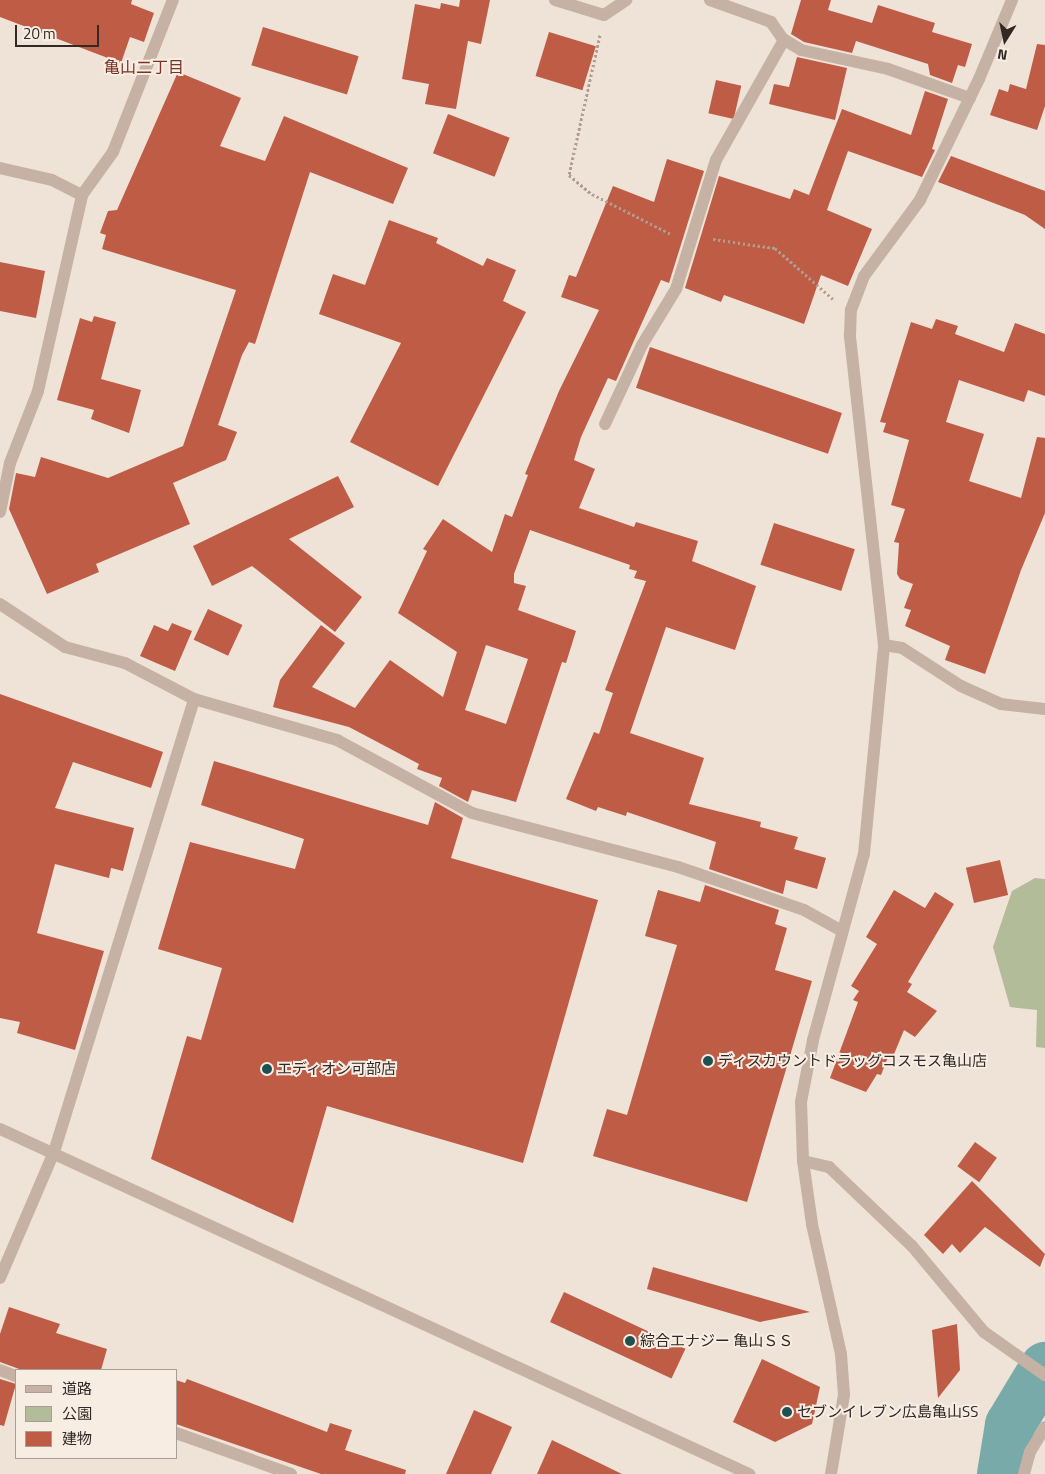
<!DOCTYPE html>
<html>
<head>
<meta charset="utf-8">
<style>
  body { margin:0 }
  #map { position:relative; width:1045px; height:1474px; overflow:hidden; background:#efe2d7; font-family:"Titillium Web","Noto Sans JP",sans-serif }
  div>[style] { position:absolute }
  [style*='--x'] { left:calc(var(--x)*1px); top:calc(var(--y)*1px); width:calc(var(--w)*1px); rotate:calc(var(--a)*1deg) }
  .green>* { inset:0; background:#b3bc99 }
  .river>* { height:50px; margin:-25px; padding:0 25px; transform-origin:25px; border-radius:25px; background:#78aaa9 }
  .building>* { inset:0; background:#be5c46; transform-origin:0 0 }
  .path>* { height:3px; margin-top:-1.5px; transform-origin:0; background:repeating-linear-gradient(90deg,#b19c8f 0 2.5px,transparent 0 5px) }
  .minor>* { height:12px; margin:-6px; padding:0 6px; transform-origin:6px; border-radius:6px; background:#c6b2a4 }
  .dots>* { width:14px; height:14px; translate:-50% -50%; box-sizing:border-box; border:2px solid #f7ede3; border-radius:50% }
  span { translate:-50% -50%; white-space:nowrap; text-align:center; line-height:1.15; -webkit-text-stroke:4px #f7ede3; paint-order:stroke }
  .poi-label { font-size:15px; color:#322825 }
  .left { translate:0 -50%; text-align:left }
  .neighbourhood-label { font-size:16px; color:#7b3324 }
  .legend { position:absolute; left:15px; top:1369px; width:162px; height:90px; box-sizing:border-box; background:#f7ede3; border:1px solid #a89e97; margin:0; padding:6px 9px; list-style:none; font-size:15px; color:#322825 }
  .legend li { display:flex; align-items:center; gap:10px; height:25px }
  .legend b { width:25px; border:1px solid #a89e97 }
  .north { position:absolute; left:980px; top:15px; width:50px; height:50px; -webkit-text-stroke:4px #f7ede3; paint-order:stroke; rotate:190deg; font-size:14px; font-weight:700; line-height:20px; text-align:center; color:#322825 }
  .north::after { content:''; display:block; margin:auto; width:18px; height:22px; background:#322825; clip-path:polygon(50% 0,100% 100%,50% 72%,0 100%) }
  .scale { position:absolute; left:15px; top:25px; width:84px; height:22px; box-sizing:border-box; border:2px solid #322825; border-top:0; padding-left:6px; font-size:15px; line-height:18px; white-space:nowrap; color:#322825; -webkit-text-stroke:4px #f7ede3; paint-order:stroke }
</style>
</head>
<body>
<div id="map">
  <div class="green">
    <div style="clip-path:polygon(1035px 878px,1045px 879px,1045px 1048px,1036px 1047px,1037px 1010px,1010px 1007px,993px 947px,1012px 891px)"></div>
  </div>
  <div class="river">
    <div style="--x:1002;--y:1474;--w:50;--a:-80.7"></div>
    <div style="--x:1010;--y:1425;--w:68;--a:-58.9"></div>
  </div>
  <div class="building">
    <div style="clip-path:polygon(0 0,132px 0,131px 4px,154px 13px,144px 42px,130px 37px,121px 63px,0 17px)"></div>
    <div style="clip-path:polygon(460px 0,490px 0,481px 44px,468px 41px,456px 109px,425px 104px,429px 84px,402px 79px,415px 4px,440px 9px,441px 3px,459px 7px)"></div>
    <div style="clip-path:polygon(801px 0,831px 0,828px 10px,872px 23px,878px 5px,935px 23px,932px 32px,972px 44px,965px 67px,958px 65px,952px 83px,930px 75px,928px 64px,856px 41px,852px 53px,804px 42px,791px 34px)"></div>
    <div style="left:263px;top:27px;width:100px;height:40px;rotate:17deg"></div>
    <div style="left:549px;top:32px;width:49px;height:46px;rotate:17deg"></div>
    <div style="clip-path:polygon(1037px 44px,1045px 45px,1045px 106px,1037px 130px,990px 115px,999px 89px,1008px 92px,1010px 84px,1026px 89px)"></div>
    <div style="clip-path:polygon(797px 57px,847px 68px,835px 120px,769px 104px,774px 84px,789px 87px)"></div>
    <div style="clip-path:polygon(178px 72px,241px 98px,220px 146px,265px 161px,284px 116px,408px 168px,393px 204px,310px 172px,255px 344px,249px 342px,242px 355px,218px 425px,237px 432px,226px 460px,173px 483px,190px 524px,96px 564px,99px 572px,47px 594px,9px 509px,16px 473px,35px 477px,41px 457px,108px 478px,183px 446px,236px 290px,102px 249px,106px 235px,100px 233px,108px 211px,117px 210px)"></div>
    <div style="left:716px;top:80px;width:26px;height:34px;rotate:13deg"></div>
    <div style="clip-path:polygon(925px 91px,948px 99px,932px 149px,935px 150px,922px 177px,848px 151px,827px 210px,872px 229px,848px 286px,821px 275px,804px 324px,724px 295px,721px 302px,685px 288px,719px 176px,790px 199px,794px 189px,809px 195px,842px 109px,911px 135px)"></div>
    <div style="left:448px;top:114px;width:66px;height:42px;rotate:21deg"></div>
    <div style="clip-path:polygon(951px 156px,1045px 191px,1045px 229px,1025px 215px,938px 182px)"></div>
    <div style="clip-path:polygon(evenodd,667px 159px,704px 171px,669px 283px,661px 280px,616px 381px,608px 378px,581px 437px,574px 460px,595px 469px,579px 508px,634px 527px,636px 522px,698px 541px,692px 561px,756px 586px,735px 650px,666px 627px,630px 733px,704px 758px,689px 804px,761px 822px,760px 827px,798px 837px,794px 849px,826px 858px,817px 889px,786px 880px,783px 894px,709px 869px,716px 842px,627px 812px,626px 816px,598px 807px,596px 811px,566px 799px,594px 732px,599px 734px,613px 693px,605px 690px,646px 581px,634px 578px,637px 571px,629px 569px,630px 565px,530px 530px,514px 574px,514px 583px,526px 586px,518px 610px,576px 631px,566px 663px,562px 662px,516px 802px,472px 790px,468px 802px,439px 786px,442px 778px,417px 769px,419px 764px,349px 727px,273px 707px,280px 680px,321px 625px,345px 643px,312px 687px,355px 708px,390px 660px,443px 697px,457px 652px,398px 613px,427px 551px,423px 549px,443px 519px,492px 552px,505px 514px,512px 517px,528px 475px,525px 474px,559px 391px,599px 310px,561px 297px,569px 275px,576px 277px,613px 186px,654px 202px,667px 159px,486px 645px,528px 659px,506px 724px,465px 710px,486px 645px)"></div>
    <div style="clip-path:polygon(389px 220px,438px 238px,436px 243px,483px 266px,487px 258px,516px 270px,503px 301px,526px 312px,438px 486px,350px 442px,401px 343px,319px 314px,333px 274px,365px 285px)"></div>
    <div style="clip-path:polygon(0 262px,45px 271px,36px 318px,0 311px)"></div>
    <div style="clip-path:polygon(94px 316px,116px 322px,101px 379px,141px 390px,129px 433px,91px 419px,94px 410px,57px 400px,80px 318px,92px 322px)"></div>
    <div style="clip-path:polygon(936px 319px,958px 326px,955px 334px,1004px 352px,1015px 323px,1045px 334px,1045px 396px,1028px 390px,1024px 402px,959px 380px,946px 422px,984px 434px,969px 481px,1021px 498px,1037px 437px,1045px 438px,1045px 513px,1021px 570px,985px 674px,945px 660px,950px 646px,905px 626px,911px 610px,904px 608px,913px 584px,900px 579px,897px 574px,899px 543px,894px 542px,905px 509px,891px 505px,909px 440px,883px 432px,886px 423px,880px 422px,911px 322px,932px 329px)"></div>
    <div style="left:650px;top:347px;width:203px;height:43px;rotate:19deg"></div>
    <div style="clip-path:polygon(338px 476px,354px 507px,289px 539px,362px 597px,335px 632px,252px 566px,212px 586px,193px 546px)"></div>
    <div style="left:774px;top:523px;width:85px;height:44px;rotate:18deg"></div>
    <div style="left:208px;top:609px;width:38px;height:34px;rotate:25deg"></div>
    <div style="clip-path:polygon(172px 623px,192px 631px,175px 671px,140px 656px,154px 625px,168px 631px)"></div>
    <div style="clip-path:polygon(0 694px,163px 752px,151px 788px,73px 762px,55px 808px,134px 828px,123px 871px,111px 868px,109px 878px,55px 864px,37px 933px,104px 951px,75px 1050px,17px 1033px,20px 1022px,0 1018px)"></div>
    <div style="clip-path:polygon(214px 761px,428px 825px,435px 802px,463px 818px,451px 858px,598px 900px,523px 1163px,327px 1106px,293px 1223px,151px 1159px,187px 1036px,201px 1040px,222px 968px,158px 949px,190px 842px,295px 869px,304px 839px,201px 805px)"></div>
    <div style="left:1000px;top:860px;width:36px;height:35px;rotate:77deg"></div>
    <div style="clip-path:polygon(705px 885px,779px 910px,775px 924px,787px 928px,775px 970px,812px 981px,747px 1202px,593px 1156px,607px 1109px,627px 1115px,677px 945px,645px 936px,658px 890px,700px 902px)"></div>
    <div style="clip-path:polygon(894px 890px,925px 908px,935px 892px,954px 904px,908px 982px,912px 984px,907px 992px,937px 1011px,915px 1037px,904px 1030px,892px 1059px,888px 1057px,881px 1075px,877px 1074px,866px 1092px,830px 1078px,858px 1002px,853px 1000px,859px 991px,851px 986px,877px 944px,866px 937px)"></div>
    <div style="left:975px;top:1142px;width:27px;height:30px;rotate:36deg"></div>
    <div style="clip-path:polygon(972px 1181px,1045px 1254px,1040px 1267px,985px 1227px,960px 1253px,952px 1244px,943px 1254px,924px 1235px)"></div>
    <div style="clip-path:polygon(653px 1267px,705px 1282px,810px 1312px,760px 1322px,647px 1289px)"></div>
    <div style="left:564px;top:1292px;width:134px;height:33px;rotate:25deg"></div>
    <div style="clip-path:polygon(9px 1307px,60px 1324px,56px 1333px,107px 1349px,101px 1370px,22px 1370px,0 1362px,0 1334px)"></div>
    <div style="clip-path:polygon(957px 1324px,960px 1370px,938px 1398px,932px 1330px)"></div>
    <div style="clip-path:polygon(762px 1359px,820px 1387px,812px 1424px,775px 1442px,733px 1422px)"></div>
    <div style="clip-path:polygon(0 1379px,16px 1384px,4px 1426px,0 1425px)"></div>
    <div style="clip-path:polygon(187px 1379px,327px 1432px,330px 1423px,352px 1430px,345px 1450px,406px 1470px,405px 1474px,321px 1474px,176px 1424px,176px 1380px,185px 1383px)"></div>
    <div style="clip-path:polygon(474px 1410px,512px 1427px,491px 1474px,446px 1474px)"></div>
    <div style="clip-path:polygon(552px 1440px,622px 1474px,537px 1474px)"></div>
  </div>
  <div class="path">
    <div style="--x:600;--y:35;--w:143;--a:102.5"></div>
    <div style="--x:569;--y:175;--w:30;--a:40"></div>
    <div style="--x:592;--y:194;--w:89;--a:26.9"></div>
    <div style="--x:713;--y:239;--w:63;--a:8.3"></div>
    <div style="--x:775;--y:248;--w:77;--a:41.3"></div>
  </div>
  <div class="minor">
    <div style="--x:555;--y:0;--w:51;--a:17"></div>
    <div style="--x:604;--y:15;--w:27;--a:-34"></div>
    <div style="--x:710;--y:0;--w:65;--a:19.8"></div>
    <div style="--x:771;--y:22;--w:21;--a:55"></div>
    <div style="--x:783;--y:39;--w:21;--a:31"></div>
    <div style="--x:801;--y:50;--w:89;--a:12.3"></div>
    <div style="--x:888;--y:69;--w:87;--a:19.5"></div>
    <div style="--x:0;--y:168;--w:53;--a:13"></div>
    <div style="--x:52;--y:180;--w:34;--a:27"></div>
    <div style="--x:605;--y:424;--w:87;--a:-64.9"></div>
    <div style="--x:642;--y:345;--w:66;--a:-58.7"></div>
    <div style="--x:676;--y:289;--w:135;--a:-72.8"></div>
    <div style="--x:716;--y:160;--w:138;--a:-60.5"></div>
    <div style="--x:0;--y:512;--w:50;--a:-78.5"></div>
    <div style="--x:10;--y:463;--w:77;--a:-68.7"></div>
    <div style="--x:38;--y:391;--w:201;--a:-77.3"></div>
    <div style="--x:82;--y:195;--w:53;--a:-54.2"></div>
    <div style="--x:113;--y:152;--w:163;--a:-68.5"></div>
    <div style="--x:0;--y:604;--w:78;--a:33.5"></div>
    <div style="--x:65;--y:647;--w:62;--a:14.9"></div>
    <div style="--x:125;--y:663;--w:78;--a:27.6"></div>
    <div style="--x:194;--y:699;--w:149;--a:16"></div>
    <div style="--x:337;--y:740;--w:153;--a:28.4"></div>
    <div style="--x:472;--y:813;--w:213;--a:14.7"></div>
    <div style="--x:678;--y:867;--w:133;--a:18.8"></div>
    <div style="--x:804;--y:910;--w:43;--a:28.9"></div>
    <div style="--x:884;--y:645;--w:18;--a:9"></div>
    <div style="--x:902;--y:648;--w:70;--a:32.8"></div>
    <div style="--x:961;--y:686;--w:44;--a:24.2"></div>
    <div style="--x:1001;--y:704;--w:44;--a:6.5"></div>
    <div style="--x:0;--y:1129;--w:825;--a:24.73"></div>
    <div style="--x:803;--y:1161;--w:27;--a:13"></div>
    <div style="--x:829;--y:1167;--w:115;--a:43.6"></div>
    <div style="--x:912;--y:1246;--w:112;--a:50.1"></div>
    <div style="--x:984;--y:1332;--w:75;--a:35.2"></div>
    <div style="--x:0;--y:1278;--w:137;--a:-66.8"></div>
    <div style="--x:54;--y:1152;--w:474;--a:-72.8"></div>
    <div style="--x:0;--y:1370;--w:17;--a:21"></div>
    <div style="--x:176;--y:1433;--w:122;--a:19.6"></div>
    <div style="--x:831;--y:1474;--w:80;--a:-80.7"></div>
    <div style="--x:844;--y:1395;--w:41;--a:-94.2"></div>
    <div style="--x:841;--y:1354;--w:133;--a:-102.6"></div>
    <div style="--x:812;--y:1224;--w:64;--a:-98.1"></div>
    <div style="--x:803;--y:1161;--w:59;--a:-91.9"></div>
    <div style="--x:801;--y:1102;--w:63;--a:-79"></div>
    <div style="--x:813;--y:1040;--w:193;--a:-74.7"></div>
    <div style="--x:864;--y:854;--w:210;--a:-84.5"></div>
    <div style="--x:884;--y:645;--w:312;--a:-96.3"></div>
    <div style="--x:850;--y:335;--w:25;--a:-88"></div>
    <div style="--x:851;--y:310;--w:36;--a:-69"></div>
    <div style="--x:864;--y:276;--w:94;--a:-53.6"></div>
    <div style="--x:920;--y:200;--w:135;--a:-64"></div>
    <div style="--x:979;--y:79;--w:86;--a:-67.3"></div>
    <div style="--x:1024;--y:1474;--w:23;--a:-75"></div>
    <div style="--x:1030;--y:1452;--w:29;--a:-59"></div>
  </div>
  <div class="dots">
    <div style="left:708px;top:1061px;background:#1e5050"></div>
    <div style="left:267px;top:1069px;background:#1e5050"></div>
    <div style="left:630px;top:1341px;background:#1e5050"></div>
    <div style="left:787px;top:1412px;background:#1e5050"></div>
  </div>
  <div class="poi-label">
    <span class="left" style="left:718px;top:1061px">ディスカウントドラッグコスモス亀山店</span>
    <span class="left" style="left:277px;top:1069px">エディオン可部店</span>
    <span class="left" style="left:640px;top:1341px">綜合エナジー 亀山ＳＳ</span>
    <span class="left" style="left:797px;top:1412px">セブンイレブン広島亀山SS</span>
  </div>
  <div class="neighbourhood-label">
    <span style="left:144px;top:67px">亀山二丁目</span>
  </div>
  <ul class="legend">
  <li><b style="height:6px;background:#c6b2a4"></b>道路</li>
  <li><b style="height:14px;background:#b3bc99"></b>公園</li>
  <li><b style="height:14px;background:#be5c46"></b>建物</li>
  </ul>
  <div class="north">N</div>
  <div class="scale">20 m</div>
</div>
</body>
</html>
